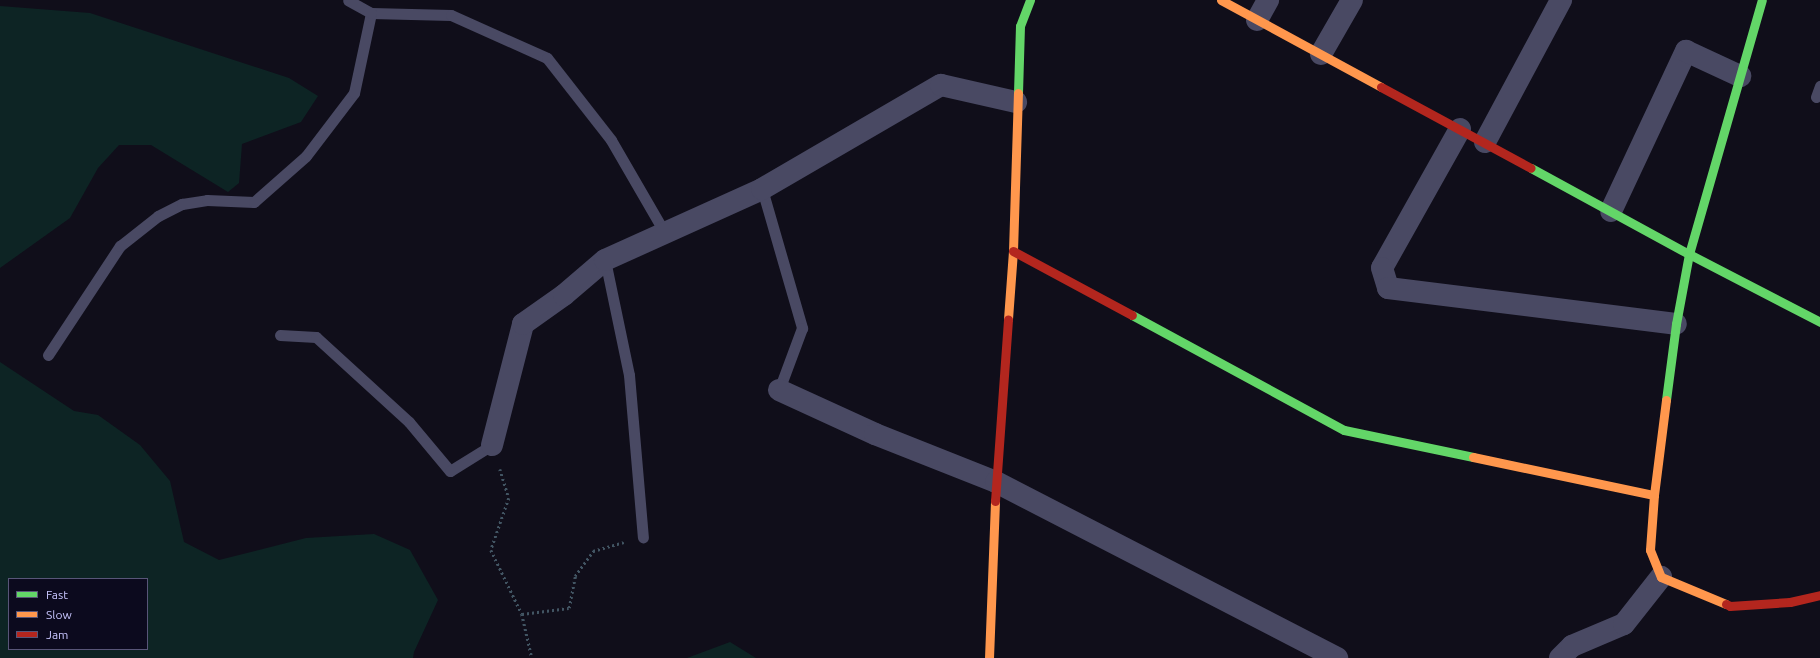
<!DOCTYPE html>
<html>
<head>
<meta charset="utf-8">
<style>
  body { margin:0 }
  #map { position:relative; width:1820px; height:658px; overflow:hidden; background:#100e1a; font-family:Ubuntu,sans-serif }
  div>[style] { position:absolute }
  [style*='--x'] { left:calc(var(--x)*1px); top:calc(var(--y)*1px); width:calc(var(--w)*1px); rotate:calc(var(--a)*1deg) }
  .green>* { inset:0; background:#0d2424 }
  .path>* { height:2.5px; margin-top:-1.25px; transform-origin:0; background:repeating-linear-gradient(90deg,#425563 0 2px,transparent 0 5px) }
  .lane>* { height:11px; margin:-5.5px; padding:0 5.5px; transform-origin:5.5px; border-radius:5.5px; background:#494963 }
  .street>* { height:22px; margin:-11px; padding:0 11px; transform-origin:11px; border-radius:11px; background:#494963 }
  .fast>* { height:9px; margin:-4.5px; padding:0 4.5px; transform-origin:4.5px; border-radius:4.5px; background:#63d668 }
  .slow>* { height:9px; margin:-4.5px; padding:0 4.5px; transform-origin:4.5px; border-radius:4.5px; background:#ff974d }
  .jam>* { height:9px; margin:-4.5px; padding:0 4.5px; transform-origin:4.5px; border-radius:4.5px; background:#b3261e }
  span { translate:-50% -50%; white-space:nowrap; text-align:center; line-height:1.15; -webkit-text-stroke:3.5px #0c0a1e; paint-order:stroke }
  .legend { position:absolute; left:8px; top:578px; width:140px; height:72px; box-sizing:border-box; background:#0c0a1e; border:1px solid #585578; margin:0; padding:5px 7px; list-style:none; font-size:12px; color:#c9c6ff }
  .legend li { display:flex; align-items:center; gap:8px; height:20px }
  .legend b { width:20px; border:1px solid #585578 }
</style>
</head>
<body>
<div id="map">
  <div class="green">
    <div style="clip-path:polygon(0 6px,90px 13px,289px 78px,318px 96px,301px 122px,242px 144px,239px 183px,228px 192px,151px 145px,119px 145px,98px 168px,70px 218px,0 268px)"></div>
    <div style="clip-path:polygon(evenodd,0 362px,74px 411px,98px 415px,140px 445px,170px 481px,184px 542px,219px 560px,306px 538px,374px 534px,410px 550px,438px 600px,414px 652px,413px 658px,0 658px,0 362px,9px 579px,147px 579px,147px 649px,9px 649px,9px 579px)"></div>
    <div style="clip-path:polygon(730px 642px,756px 658px,687px 658px)"></div>
  </div>
  <div class="path">
    <div style="--x:500;--y:469;--w:30;--a:73"></div>
    <div style="--x:509;--y:498;--w:55;--a:109.1"></div>
    <div style="--x:491;--y:550;--w:71;--a:64.2"></div>
    <div style="--x:522;--y:614;--w:45;--a:77.2"></div>
    <div style="--x:522;--y:614;--w:47;--a:-7.3"></div>
    <div style="--x:569;--y:608;--w:33;--a:-79"></div>
    <div style="--x:575;--y:576;--w:31;--a:-54"></div>
    <div style="--x:593;--y:551;--w:32;--a:-16"></div>
  </div>
  <div class="lane">
    <div style="--x:371;--y:13;--w:80;--a:1.4"></div>
    <div style="--x:451;--y:15;--w:105;--a:24.1"></div>
    <div style="--x:547;--y:58;--w:104;--a:52"></div>
    <div style="--x:611;--y:140;--w:108;--a:59.9"></div>
    <div style="--x:1816;--y:97;--w:12;--a:-70"></div>
    <div style="--x:762;--y:189;--w:145;--a:73.9"></div>
    <div style="--x:802;--y:328;--w:66;--a:110.4"></div>
    <div style="--x:605;--y:260;--w:117;--a:78.2"></div>
    <div style="--x:629;--y:375;--w:163;--a:85.1"></div>
    <div style="--x:280;--y:335;--w:36;--a:3"></div>
    <div style="--x:316;--y:337;--w:126;--a:42.4"></div>
    <div style="--x:409;--y:422;--w:64;--a:50.1"></div>
    <div style="--x:450;--y:471;--w:49;--a:-31.8"></div>
    <div style="--x:48;--y:355;--w:131;--a:-56.6"></div>
    <div style="--x:120;--y:246;--w:48;--a:-38.3"></div>
    <div style="--x:158;--y:216;--w:27;--a:-27"></div>
    <div style="--x:182;--y:204;--w:25;--a:-9"></div>
    <div style="--x:207;--y:200;--w:47;--a:2.4"></div>
    <div style="--x:254;--y:202;--w:69;--a:-41.5"></div>
    <div style="--x:306;--y:156;--w:79;--a:-52.7"></div>
    <div style="--x:354;--y:93;--w:82;--a:-78"></div>
    <div style="--x:371;--y:13;--w:26;--a:-151"></div>
  </div>
  <div class="street">
    <div style="--x:1257;--y:20;--w:23;--a:-61"></div>
    <div style="--x:1321;--y:54;--w:62;--a:-60.1"></div>
    <div style="--x:1460;--y:129;--w:159;--a:119.3"></div>
    <div style="--x:1382;--y:268;--w:21;--a:73"></div>
    <div style="--x:1388;--y:288;--w:290;--a:7.1"></div>
    <div style="--x:1485;--y:142;--w:161;--a:-61.8"></div>
    <div style="--x:1611;--y:211;--w:177;--a:-64.9"></div>
    <div style="--x:1686;--y:51;--w:60;--a:24.8"></div>
    <div style="--x:779;--y:390;--w:106;--a:24.6"></div>
    <div style="--x:875;--y:434;--w:130;--a:21.6"></div>
    <div style="--x:996;--y:482;--w:384;--a:27.3"></div>
    <div style="--x:492;--y:445;--w:125;--a:-75.6"></div>
    <div style="--x:523;--y:324;--w:50;--a:-35.3"></div>
    <div style="--x:564;--y:295;--w:54;--a:-40.5"></div>
    <div style="--x:605;--y:260;--w:172;--a:-24.3"></div>
    <div style="--x:762;--y:189;--w:207;--a:-30.2"></div>
    <div style="--x:941;--y:85;--w:77;--a:12.8"></div>
    <div style="--x:1560;--y:658;--w:17;--a:-45"></div>
    <div style="--x:1572;--y:646;--w:56;--a:-22.9"></div>
    <div style="--x:1624;--y:624;--w:60;--a:-51.8"></div>
  </div>
  <div class="fast">
    <div style="--x:1018;--y:93;--w:67;--a:-88.3"></div>
    <div style="--x:1020;--y:26;--w:28;--a:-69"></div>
    <div style="--x:1531;--y:168;--w:180;--a:28.6"></div>
    <div style="--x:1689;--y:254;--w:148;--a:27.4"></div>
    <div style="--x:1132;--y:315;--w:241;--a:28.5"></div>
    <div style="--x:1344;--y:430;--w:132;--a:11.8"></div>
    <div style="--x:1666;--y:400;--w:77;--a:-82.5"></div>
    <div style="--x:1676;--y:324;--w:71;--a:-79.5"></div>
    <div style="--x:1689;--y:254;--w:264;--a:-74"></div>
  </div>
  <div class="slow">
    <div style="--x:1221;--y:0;--w:182;--a:28.5"></div>
    <div style="--x:1008;--y:319;--w:68;--a:-85.8"></div>
    <div style="--x:1013;--y:251;--w:158;--a:-88.2"></div>
    <div style="--x:1666;--y:400;--w:96;--a:97.2"></div>
    <div style="--x:1654;--y:495;--w:55;--a:94.2"></div>
    <div style="--x:1650;--y:550;--w:29;--a:68"></div>
    <div style="--x:1661;--y:577;--w:70;--a:22.6"></div>
    <div style="--x:1473;--y:457;--w:185;--a:11.9"></div>
    <div style="--x:989;--y:658;--w:157;--a:-87.8"></div>
  </div>
  <div class="jam">
    <div style="--x:1381;--y:87;--w:170;--a:28.4"></div>
    <div style="--x:1013;--y:251;--w:135;--a:28.3"></div>
    <div style="--x:995;--y:501;--w:182;--a:-85.9"></div>
    <div style="--x:1726;--y:604;--w:4;--a:27"></div>
    <div style="--x:1730;--y:606;--w:60;--a:-3.8"></div>
    <div style="--x:1790;--y:602;--w:31;--a:-13"></div>
  </div>
  <ul class="legend">
  <li><b style="height:5px;background:#63d668"></b>Fast</li>
  <li><b style="height:5px;background:#ff974d"></b>Slow</li>
  <li><b style="height:5px;background:#b3261e"></b>Jam</li>
  </ul>
</div>
</body>
</html>
